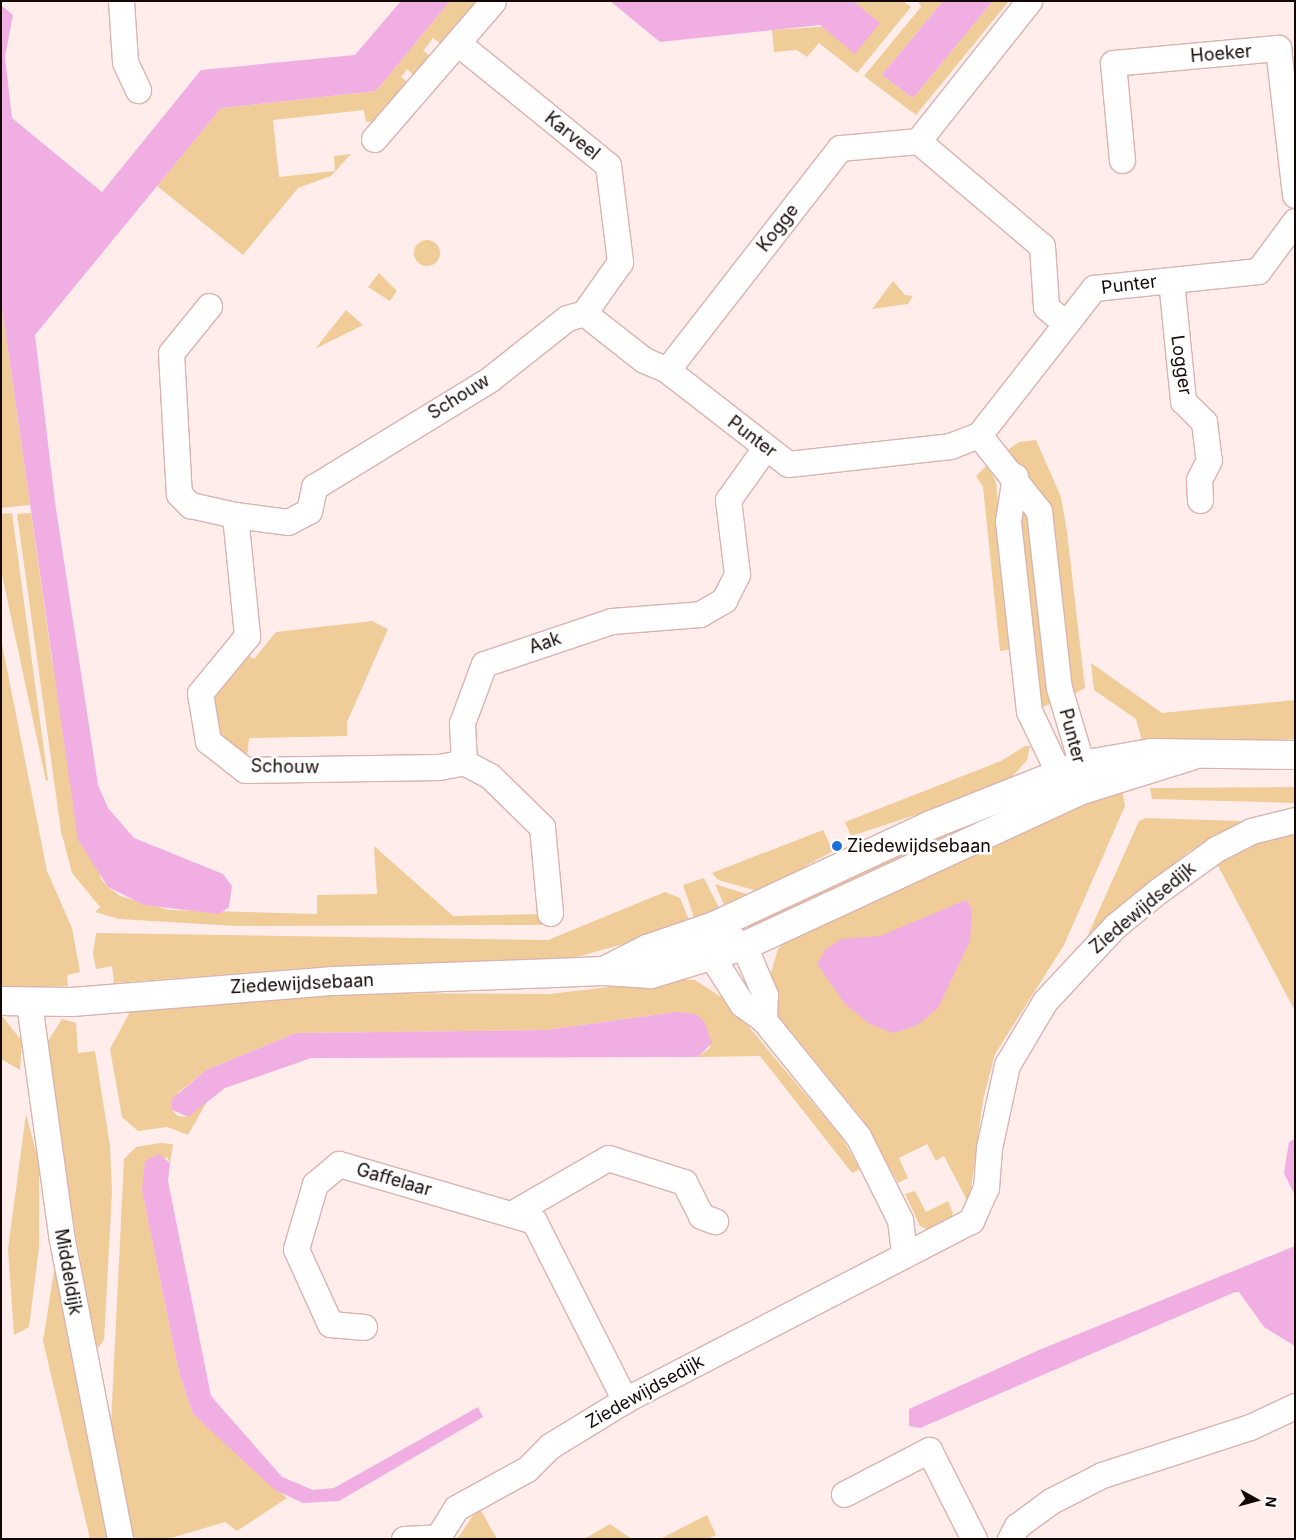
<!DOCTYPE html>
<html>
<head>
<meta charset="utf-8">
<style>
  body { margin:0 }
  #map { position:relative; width:1296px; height:1540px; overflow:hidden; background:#feedeb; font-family:Inter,sans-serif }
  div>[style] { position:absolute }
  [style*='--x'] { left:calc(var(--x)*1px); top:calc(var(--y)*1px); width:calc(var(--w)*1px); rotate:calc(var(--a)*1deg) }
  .green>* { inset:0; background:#f0cc98 }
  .round { border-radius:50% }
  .water>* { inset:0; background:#f0aee3 }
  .roads { filter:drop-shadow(1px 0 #dab3af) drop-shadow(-1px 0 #dab3af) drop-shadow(0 1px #dab3af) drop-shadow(0 -1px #dab3af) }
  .street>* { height:25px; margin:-12.5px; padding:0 12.5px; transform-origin:12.5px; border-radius:12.5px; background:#fff }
  .secondary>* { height:28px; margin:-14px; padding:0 14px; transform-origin:14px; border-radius:14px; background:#fff }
  .dots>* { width:14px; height:14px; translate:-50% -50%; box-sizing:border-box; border:2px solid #fff; border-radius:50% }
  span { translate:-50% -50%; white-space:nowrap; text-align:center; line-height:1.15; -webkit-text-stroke:5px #fff; paint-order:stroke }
  .street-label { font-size:18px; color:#140807 }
  .poi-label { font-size:18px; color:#140807 }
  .left { translate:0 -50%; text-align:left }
  .frame { position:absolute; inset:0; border:2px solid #140807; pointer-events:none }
  .north { position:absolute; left:1231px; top:1475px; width:50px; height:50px; -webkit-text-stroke:4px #fff; paint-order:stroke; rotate:97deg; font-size:14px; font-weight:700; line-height:20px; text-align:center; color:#140807 }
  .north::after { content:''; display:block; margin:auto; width:18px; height:22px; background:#140807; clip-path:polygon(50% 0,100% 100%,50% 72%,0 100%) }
</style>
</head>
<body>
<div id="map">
  <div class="green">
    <div style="clip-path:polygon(450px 1px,478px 1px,442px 45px,433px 38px,423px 51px,432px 57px,415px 77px,407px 69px,401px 77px,410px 84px,380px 121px,366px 122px,364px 110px,273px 120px,279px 177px,335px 171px,334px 156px,351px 154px,331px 176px,298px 188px,243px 255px,157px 186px,221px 108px,376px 91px)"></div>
    <div style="clip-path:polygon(853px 1px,903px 1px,911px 7px,857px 73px,819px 43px,807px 57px,797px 50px,774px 52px,772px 30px,880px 23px)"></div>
    <div style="clip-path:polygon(918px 1px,943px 1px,882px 75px,913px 98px,993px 1px,1009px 1px,916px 115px,864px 76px,921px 7px)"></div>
    <div class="round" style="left:414px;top:240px;width:26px;height:26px"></div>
    <div style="clip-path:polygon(379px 273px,397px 291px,390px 301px,368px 287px)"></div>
    <div style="clip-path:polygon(893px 281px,905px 295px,913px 296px,908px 304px,872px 309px)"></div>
    <div style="clip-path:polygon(1px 301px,30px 505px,1px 508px)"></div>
    <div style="clip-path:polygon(346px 310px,363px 325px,315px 349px)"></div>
    <div style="clip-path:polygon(1036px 440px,1061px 497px,1067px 532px,1085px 688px,1070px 696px,1038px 493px,1006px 451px,1019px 442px)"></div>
    <div style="clip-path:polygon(988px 464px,996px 483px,1013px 649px,1000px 651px,983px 487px,976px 476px)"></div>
    <div style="clip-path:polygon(1027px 507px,1055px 702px,1038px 709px,1018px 509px)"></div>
    <div style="clip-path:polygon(12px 513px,48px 780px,46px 781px,1px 570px,1px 514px)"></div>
    <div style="clip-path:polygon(31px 513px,52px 661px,101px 879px,108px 887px,120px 896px,169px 910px,317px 914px,317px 895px,377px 894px,374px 846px,453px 916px,541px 914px,542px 925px,235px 926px,119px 919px,95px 912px,100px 907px,72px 873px,61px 831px,17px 514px)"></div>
    <div style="clip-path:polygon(372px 621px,388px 629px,347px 722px,347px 736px,249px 738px,247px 758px,217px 734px,212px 693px,245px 653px,254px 659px,276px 632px)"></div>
    <div style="clip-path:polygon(1px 639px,47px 871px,72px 928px,80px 972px,67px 975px,68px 986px,1px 986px)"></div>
    <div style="clip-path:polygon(1091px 663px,1162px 713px,1295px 700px,1295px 739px,1143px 745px,1136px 719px,1094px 690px)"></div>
    <div style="clip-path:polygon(1025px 746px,1030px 746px,1027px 760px,1004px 786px,851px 836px,845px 822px,1001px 761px)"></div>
    <div style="clip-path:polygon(1043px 786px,1056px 790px,751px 929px,746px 926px)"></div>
    <div style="clip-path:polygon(1295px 787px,1295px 803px,1152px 799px,1150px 788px)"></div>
    <div style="clip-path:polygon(1122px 789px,1125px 806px,1064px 945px,995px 1054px,983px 1100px,969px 1204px,944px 1156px,936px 1161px,927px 1144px,899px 1158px,908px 1178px,898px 1183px,864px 1121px,775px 1012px,769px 980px,778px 949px,800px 925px,1028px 824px)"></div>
    <div style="clip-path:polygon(1146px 818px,1243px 821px,1188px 852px,1087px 937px,1139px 821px)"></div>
    <div style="clip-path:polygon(1295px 828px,1295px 1011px,1216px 862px,1231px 851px)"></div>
    <div style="clip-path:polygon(823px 830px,833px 851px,768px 887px,754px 890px,718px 880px,712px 873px)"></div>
    <div style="clip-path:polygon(704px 878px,721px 912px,696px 923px,683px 885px)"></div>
    <div style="clip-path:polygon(715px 884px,756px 897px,726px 910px)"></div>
    <div style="clip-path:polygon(665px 892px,680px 898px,691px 925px,552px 964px,321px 967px,114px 983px,112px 966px,96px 969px,93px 954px,96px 933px,548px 940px)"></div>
    <div style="clip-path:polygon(676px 979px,695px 980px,727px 1001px,842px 1138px,860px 1169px,852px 1173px,760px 1056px,698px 1057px,710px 1048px,710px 1035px,676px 1012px,546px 1030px,296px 1033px,206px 1070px,178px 1093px,172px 1110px,178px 1116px,188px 1117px,209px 1098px,188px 1135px,167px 1127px,138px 1131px,122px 1117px,110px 1049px,132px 1008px,341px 993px,550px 994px)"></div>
    <div style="clip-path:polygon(1px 1015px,22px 1041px,20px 1070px,1px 1059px)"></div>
    <div style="clip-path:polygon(62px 1019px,76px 1023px,78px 1053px,95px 1051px,110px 1146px,112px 1192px,104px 1340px,97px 1349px,51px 1100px,48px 1041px)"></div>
    <div style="clip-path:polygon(26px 1114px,39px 1163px,39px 1247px,29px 1327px,14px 1335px,8px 1249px)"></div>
    <div style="clip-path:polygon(160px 1143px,173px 1144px,170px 1163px,167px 1157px,142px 1189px,179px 1372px,193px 1414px,287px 1498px,237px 1531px,225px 1522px,168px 1539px,134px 1539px,111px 1424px,124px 1159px,136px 1147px)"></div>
    <div style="clip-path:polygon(915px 1191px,926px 1212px,948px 1201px,953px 1213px,950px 1223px,933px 1232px,920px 1226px,905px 1194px)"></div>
    <div style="clip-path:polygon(54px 1271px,58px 1271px,109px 1539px,90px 1539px,43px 1341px)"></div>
    <div style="clip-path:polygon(479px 1507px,497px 1539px,457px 1539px)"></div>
    <div style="clip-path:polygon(707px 1515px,716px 1535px,708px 1539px,660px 1539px)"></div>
    <div style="clip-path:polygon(610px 1524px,632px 1539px,584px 1539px)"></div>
  </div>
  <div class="water">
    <div style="clip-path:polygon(401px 1px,450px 1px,376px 91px,221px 108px,35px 335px,55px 502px,98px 785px,108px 808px,134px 838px,223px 874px,232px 886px,229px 907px,219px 914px,144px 905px,108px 887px,78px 840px,1px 301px,1px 5px,13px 15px,5px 57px,12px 118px,102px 192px,201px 70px,355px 55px)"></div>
    <div style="clip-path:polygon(610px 1px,853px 1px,880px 23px,855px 54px,820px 25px,660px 42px)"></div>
    <div style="clip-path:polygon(943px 1px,993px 1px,913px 98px,882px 75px)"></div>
    <div style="clip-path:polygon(966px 900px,972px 908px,970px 941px,938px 1008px,916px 1026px,893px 1033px,870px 1024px,846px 1005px,817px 964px,825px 950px,841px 939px,880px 936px)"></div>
    <div style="clip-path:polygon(676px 1012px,696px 1014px,705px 1023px,712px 1043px,698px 1057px,311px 1058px,225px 1088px,188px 1117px,172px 1110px,172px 1099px,206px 1070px,296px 1033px,546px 1030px)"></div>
    <div style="clip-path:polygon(1295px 1139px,1295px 1196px,1284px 1173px,1289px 1142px)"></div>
    <div style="clip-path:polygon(159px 1154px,170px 1163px,168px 1181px,211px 1396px,282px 1477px,313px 1490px,334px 1488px,478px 1407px,483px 1417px,339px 1501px,303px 1503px,275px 1490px,193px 1414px,179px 1372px,142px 1190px,145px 1161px)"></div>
    <div style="clip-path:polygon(1295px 1246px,1295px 1346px,1264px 1327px,1239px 1292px,1235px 1292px,920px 1428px,909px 1426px,909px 1409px,1039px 1350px)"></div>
  </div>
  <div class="roads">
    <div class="street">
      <div style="--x:121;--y:1;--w:61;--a:86.2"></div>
      <div style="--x:125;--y:62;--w:31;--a:65"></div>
      <div style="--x:459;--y:44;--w:192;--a:39.1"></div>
      <div style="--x:608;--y:165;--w:98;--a:82.9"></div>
      <div style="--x:620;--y:262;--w:62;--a:125.2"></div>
      <div style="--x:374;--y:139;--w:182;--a:-49.2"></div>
      <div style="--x:918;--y:141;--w:162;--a:40.3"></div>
      <div style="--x:1042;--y:246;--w:61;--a:86.2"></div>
      <div style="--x:1046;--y:307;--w:26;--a:40"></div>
      <div style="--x:1122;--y:160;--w:97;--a:-95.3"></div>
      <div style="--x:1113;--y:63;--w:166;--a:-5.2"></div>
      <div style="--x:1278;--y:48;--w:148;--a:83.4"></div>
      <div style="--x:1171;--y:280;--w:122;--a:84.3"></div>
      <div style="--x:1183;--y:401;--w:30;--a:45"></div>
      <div style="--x:1204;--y:422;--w:38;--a:83"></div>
      <div style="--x:1209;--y:460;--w:22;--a:117"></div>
      <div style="--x:1199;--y:480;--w:20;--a:87"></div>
      <div style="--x:209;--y:306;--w:60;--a:129"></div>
      <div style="--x:171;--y:353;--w:141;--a:86.8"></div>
      <div style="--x:179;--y:494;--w:16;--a:45"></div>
      <div style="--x:190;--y:505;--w:46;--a:12.5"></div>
      <div style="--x:235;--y:515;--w:122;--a:84.3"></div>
      <div style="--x:247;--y:636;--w:74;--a:129.5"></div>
      <div style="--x:200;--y:693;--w:49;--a:80.5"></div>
      <div style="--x:208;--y:741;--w:47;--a:38.1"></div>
      <div style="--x:245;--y:770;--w:194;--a:-0.9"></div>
      <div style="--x:439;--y:767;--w:25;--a:-11"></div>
      <div style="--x:584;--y:313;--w:76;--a:38.1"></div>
      <div style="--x:644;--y:360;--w:25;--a:23"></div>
      <div style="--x:667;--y:370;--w:153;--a:37.8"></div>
      <div style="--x:788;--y:464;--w:163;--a:-6.3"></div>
      <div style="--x:950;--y:446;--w:31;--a:-21"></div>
      <div style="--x:979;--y:435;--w:187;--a:-52"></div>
      <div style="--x:1094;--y:288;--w:165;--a:-5.9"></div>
      <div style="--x:1258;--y:271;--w:62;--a:-53.5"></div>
      <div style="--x:667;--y:370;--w:281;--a:-52.1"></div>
      <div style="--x:840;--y:148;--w:78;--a:-5.1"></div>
      <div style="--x:918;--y:141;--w:179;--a:-51.6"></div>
      <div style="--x:979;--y:435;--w:97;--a:51.7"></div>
      <div style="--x:1039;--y:511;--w:178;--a:83.6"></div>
      <div style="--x:1059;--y:688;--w:80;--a:73.4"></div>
      <div style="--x:1082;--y:765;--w:19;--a:90"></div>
      <div style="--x:1015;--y:476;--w:46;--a:98.8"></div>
      <div style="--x:1008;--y:521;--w:191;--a:83.7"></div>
      <div style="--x:1029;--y:711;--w:70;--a:64.5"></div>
      <div style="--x:1059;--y:774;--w:21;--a:35"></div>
      <div style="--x:235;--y:515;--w:53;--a:7.5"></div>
      <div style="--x:288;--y:522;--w:24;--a:-28"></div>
      <div style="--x:309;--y:511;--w:25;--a:-78"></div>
      <div style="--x:314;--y:487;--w:206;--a:-31.5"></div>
      <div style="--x:490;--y:379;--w:98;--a:-38.4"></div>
      <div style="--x:567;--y:318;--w:18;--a:-16"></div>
      <div style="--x:550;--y:913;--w:86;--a:-95.3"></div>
      <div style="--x:542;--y:827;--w:73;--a:-135.6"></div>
      <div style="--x:490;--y:776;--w:30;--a:-152"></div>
      <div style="--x:464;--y:762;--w:39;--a:-93"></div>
      <div style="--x:462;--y:723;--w:63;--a:-69.6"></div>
      <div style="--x:484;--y:664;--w:135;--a:-18.6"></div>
      <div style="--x:612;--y:621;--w:88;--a:-4.5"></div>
      <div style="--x:700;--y:614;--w:28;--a:-30"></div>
      <div style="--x:724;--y:600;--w:29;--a:-63"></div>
      <div style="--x:737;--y:574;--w:75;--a:-96.9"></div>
      <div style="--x:728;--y:500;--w:64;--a:-54.6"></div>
      <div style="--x:29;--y:1003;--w:239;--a:82.1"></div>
      <div style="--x:62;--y:1240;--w:305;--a:79"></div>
      <div style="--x:764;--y:1020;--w:25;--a:-88"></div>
      <div style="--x:765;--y:995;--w:53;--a:-113.2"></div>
      <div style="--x:744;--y:946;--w:36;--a:-146"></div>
      <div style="--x:714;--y:926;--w:31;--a:94"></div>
      <div style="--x:712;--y:957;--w:56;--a:57.4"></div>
      <div style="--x:742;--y:1004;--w:27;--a:36"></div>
      <div style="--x:764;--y:1020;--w:149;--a:51"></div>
      <div style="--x:858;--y:1136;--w:94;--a:63.4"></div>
      <div style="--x:900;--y:1220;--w:35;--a:83"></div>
      <div style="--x:511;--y:1214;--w:112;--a:-30"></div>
      <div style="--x:608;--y:1158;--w:80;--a:17.5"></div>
      <div style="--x:684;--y:1182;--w:38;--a:63"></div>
      <div style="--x:701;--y:1216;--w:15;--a:20"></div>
      <div style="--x:364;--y:1327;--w:34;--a:-175"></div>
      <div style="--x:330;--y:1324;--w:82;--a:-114.4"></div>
      <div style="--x:296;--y:1249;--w:68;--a:-73.7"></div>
      <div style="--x:315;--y:1184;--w:31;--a:-40"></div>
      <div style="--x:339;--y:1164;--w:203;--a:16.3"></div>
      <div style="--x:534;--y:1221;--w:201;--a:63.1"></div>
      <div style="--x:844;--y:1494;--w:96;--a:-27.4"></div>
      <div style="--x:929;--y:1450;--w:100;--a:63.2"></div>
      <div style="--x:404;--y:1539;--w:34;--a:-3"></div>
      <div style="--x:438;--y:1537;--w:34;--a:-58"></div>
      <div style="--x:456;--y:1508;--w:81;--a:-28.8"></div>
      <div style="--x:527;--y:1469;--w:33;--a:-45"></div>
      <div style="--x:550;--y:1446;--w:88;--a:-31.5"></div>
      <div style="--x:625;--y:1400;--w:390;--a:-27.4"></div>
      <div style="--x:971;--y:1221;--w:36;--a:-66"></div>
      <div style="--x:986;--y:1188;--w:40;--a:-85.7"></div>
      <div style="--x:989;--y:1148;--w:85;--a:-77.8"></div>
      <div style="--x:1007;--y:1065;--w:74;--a:-59.3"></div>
      <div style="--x:1045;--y:1001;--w:103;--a:-47"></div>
      <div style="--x:1115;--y:926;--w:55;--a:-39.1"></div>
      <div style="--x:1158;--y:891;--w:72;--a:-35.9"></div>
      <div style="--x:1216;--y:849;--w:39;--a:-27"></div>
      <div style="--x:1251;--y:831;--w:45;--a:-14"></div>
      <div style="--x:1010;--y:1539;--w:15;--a:-62"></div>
      <div style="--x:1017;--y:1526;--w:42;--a:-36.3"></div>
      <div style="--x:1051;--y:1501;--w:57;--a:-27"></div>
      <div style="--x:1102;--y:1475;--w:156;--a:-18"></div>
      <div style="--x:1250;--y:1427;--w:50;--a:-25"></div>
    </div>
    <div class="secondary">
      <div style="--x:604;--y:971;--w:48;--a:-27.1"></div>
      <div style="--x:647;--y:949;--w:71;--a:-18.9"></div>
      <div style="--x:714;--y:926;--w:239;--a:-25"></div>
      <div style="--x:931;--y:825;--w:162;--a:-21.7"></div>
      <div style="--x:1082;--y:765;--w:70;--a:-9.9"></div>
      <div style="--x:1151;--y:753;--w:144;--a:0.8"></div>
      <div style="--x:1;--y:1001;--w:71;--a:0.8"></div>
      <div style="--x:72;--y:1002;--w:263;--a:-4.6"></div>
      <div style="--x:334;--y:981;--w:270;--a:-2.1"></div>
      <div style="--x:604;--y:971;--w:47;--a:3.7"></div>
      <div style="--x:651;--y:974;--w:97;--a:-16.8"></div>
      <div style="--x:744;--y:946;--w:372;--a:-24.8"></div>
      <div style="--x:1082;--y:790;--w:114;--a:-17.3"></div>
    </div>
  </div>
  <div class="dots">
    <div style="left:837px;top:846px;background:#1c70da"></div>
  </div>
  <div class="street-label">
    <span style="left:1221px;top:54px;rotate:-5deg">Hoeker</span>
    <span style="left:572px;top:136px;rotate:39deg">Karveel</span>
    <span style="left:778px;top:228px;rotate:-52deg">Kogge</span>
    <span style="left:1129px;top:285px;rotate:-7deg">Punter</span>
    <span style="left:1181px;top:365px;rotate:82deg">Logger</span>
    <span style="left:459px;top:397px;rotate:-32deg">Schouw</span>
    <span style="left:752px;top:437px;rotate:37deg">Punter</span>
    <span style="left:545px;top:643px;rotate:-19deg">Aak</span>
    <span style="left:1072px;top:736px;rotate:75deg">Punter</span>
    <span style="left:285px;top:767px;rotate:1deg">Schouw</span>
    <span style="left:1143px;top:908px;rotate:-40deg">Ziedewijdsedijk</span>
    <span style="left:302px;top:984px;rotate:-3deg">Ziedewijdsebaan</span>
    <span style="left:394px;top:1180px;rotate:16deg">Gaffelaar</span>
    <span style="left:68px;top:1272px;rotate:80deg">Middeldijk</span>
    <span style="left:645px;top:1392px;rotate:-29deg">Ziedewijdsedijk</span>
  </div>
  <div class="poi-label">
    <span class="left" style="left:847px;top:846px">Ziedewijdsebaan</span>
  </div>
  <div class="frame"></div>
  <div class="north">N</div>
</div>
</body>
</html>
